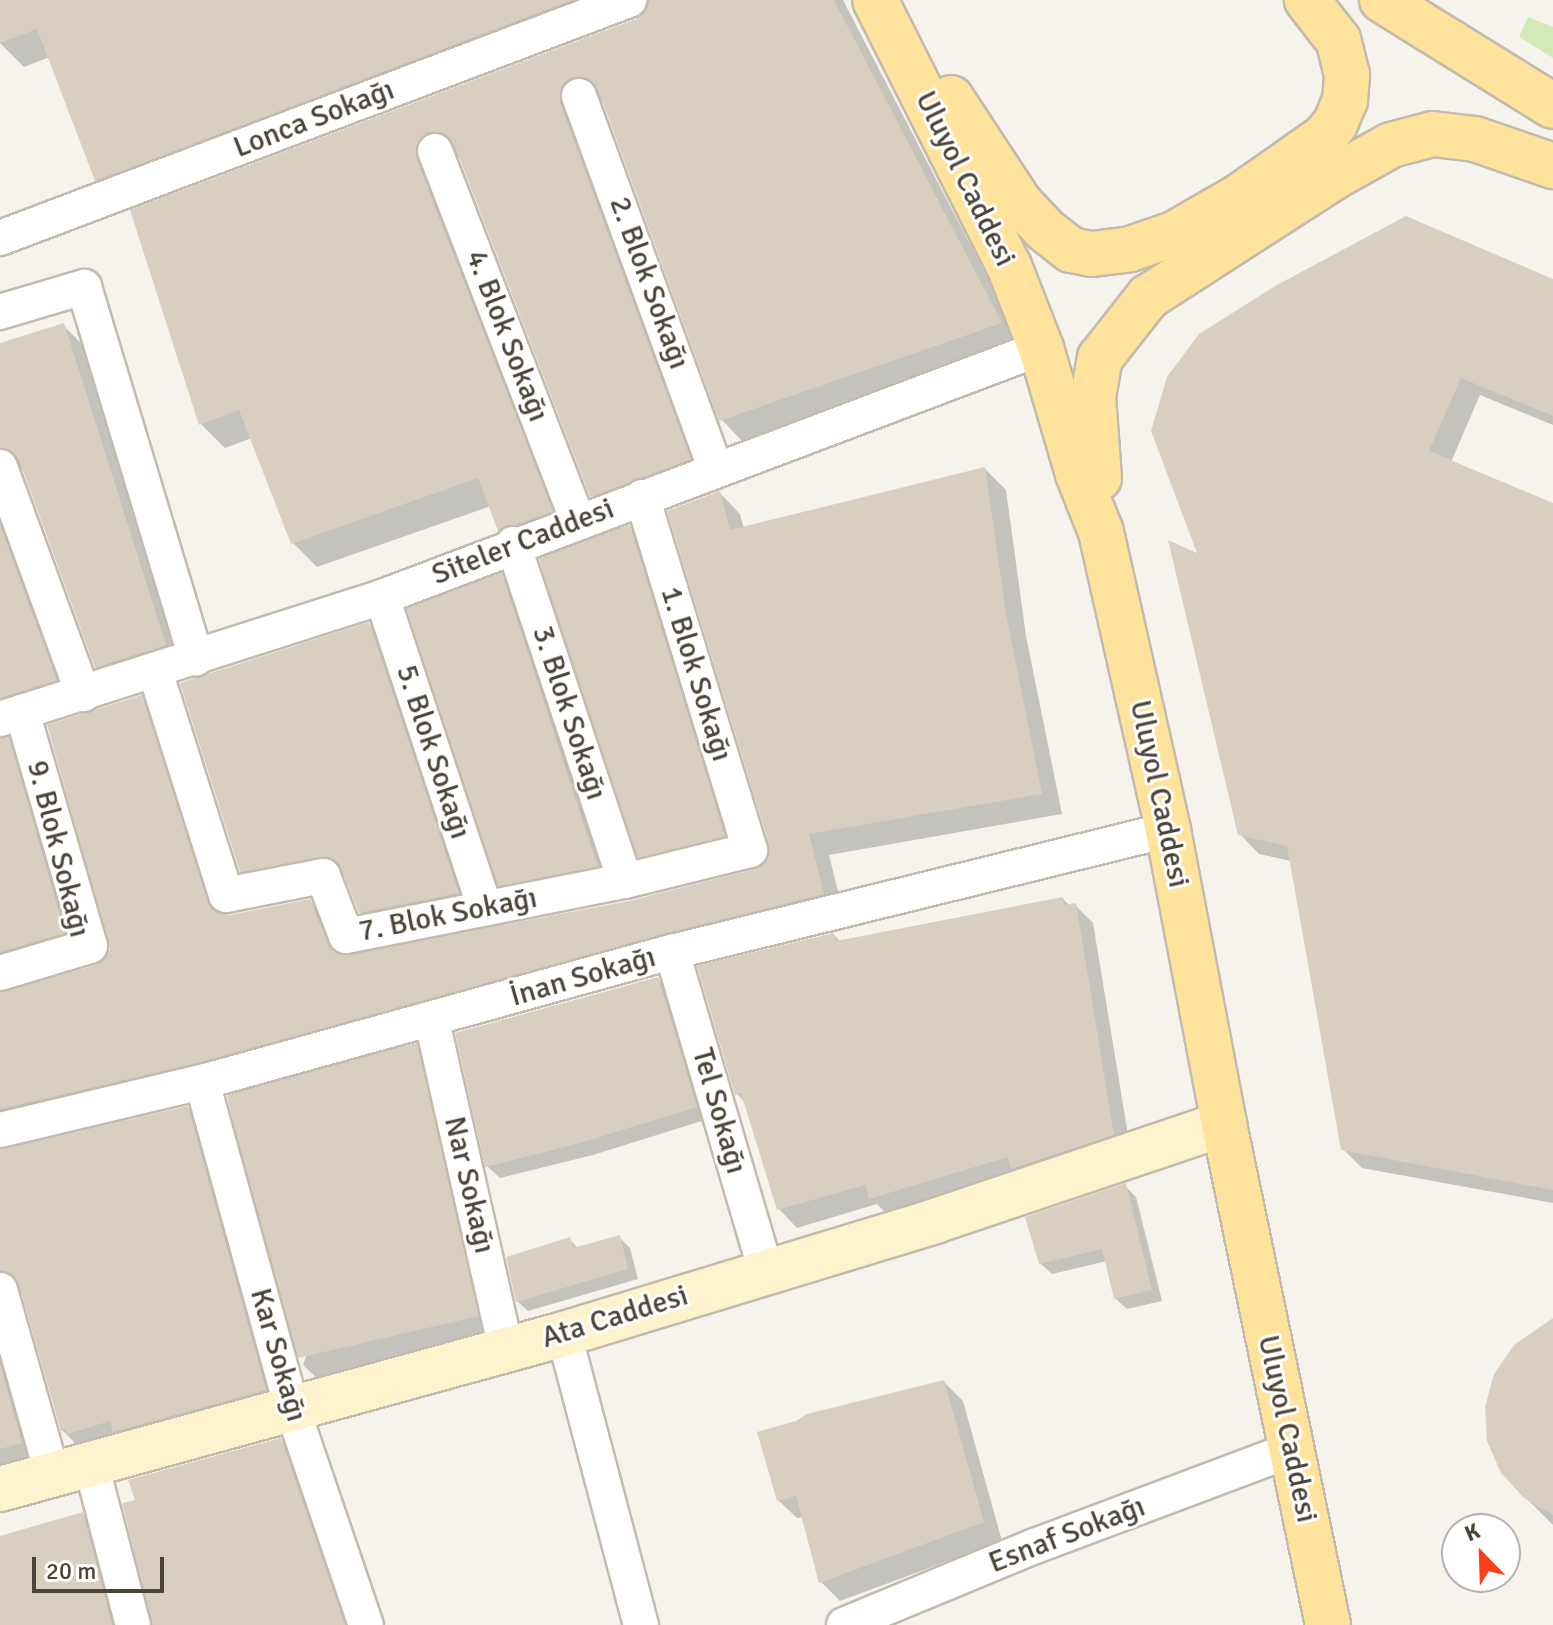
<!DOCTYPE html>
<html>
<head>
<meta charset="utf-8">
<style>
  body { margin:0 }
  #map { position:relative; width:1553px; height:1625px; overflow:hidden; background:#f6f3ec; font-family:Signika,sans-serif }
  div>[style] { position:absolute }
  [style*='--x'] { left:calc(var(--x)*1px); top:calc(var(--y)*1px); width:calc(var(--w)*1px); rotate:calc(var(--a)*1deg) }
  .green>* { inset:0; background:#d2eab5 }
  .shadow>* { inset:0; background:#0003 }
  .building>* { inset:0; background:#d8cfc1; transform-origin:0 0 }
  .roads { filter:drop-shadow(2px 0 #c2bbae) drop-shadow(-2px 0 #c2bbae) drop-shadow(0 2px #c2bbae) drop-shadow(0 -2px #c2bbae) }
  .street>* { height:34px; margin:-17px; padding:0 17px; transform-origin:17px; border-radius:17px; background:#fff }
  .secondary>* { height:44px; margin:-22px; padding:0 22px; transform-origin:22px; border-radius:22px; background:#fff3cd }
  .primary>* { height:44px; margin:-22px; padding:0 22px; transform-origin:22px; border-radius:22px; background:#ffe39c }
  span { translate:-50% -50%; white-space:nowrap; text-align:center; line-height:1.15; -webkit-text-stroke:6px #fff; paint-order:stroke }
  .street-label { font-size:30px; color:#4b4439 }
  .north { position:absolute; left:1441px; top:1513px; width:80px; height:80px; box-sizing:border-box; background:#fff; border:2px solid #b7b4b0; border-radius:50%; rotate:337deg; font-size:22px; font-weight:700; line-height:32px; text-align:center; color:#4b4439 }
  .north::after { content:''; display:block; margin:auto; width:28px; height:36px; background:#fc3f1d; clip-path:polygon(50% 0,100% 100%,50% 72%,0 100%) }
  .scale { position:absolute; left:32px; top:1557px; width:132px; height:36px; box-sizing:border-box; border:4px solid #4b4439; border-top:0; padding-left:10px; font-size:24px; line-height:28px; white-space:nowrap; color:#4b4439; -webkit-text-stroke:6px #fff; paint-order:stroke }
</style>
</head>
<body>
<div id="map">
  <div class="green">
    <div style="clip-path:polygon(1528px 17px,1553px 27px,1553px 58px,1519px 37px)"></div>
  </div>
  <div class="shadow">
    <div style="clip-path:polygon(0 0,843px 0,1024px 348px,745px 444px,721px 419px,604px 102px,598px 100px,714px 483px,616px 520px,592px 496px,461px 157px,454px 156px,576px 535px,524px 554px,500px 530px,491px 506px,317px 567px,293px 543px,252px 438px,225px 448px,201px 424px,132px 212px,637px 20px,652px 3px,121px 204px,96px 180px,50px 57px,24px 67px,0 43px)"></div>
    <div style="clip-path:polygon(1553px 281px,1553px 425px,1480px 395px,1451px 462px,1553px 505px,1553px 1203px,1362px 1168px,1343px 1149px,1291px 861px,1259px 854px,1240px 834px,1200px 557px)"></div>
    <div style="clip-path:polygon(63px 325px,84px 346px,186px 666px,117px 688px,96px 667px,24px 468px,6px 474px,76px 701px,14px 721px,1px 740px,8px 739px,29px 761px,85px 953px,1px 989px,1px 993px,97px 967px,111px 952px,141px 697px,162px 718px,227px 916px,310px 901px,331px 922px,344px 956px,629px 903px,757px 871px,771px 856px,720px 493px,740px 514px,744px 529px,985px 469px,1006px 490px,1026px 636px,1062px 814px,829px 855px,844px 915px,6px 1137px,2px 1152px,187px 1108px,208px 1129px,286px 1411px,83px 1451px,62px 1430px,24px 1292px,17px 1291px,42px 1463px,0 1476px,0 344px)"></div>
    <div style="clip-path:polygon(629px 527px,648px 546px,742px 854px,659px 875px,640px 856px)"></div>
    <div style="clip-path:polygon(501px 576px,520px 594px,616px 884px,519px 903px,500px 884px)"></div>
    <div style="clip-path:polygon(369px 624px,388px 643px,477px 912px,379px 931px,360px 912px,346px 876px,260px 890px,241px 871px)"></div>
    <div style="clip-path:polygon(1063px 899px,1070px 906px,1075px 905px,1093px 923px,1131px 1153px,889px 1216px,877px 1204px,797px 1228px,779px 1209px,746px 1104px,737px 1094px,834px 935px,841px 942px)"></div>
    <div style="clip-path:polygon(658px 979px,670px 991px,708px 1119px,593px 1155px,500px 1178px,487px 1166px)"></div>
    <div style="clip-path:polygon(416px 1046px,435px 1064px,496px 1335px,322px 1383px,303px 1365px)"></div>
    <div style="clip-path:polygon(1125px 1186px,1136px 1197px,1162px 1301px,1127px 1309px,1115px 1298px,1107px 1261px,1052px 1274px,1040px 1263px)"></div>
    <div style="clip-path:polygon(619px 1237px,630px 1248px,638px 1279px,528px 1311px,517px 1301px,570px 1240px,579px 1249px)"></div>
    <div style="clip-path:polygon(1553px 1324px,1553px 1525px,1525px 1497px)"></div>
    <div style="clip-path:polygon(944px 1382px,963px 1401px,1002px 1541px,840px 1601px,821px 1582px,803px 1517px,797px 1518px,778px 1500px,796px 1423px)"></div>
    <div style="clip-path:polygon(280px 1440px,303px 1463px,358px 1625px,154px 1625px)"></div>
    <div style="clip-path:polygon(82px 1514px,105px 1537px,128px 1625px,0 1625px,0 1538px)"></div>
  </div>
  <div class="building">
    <div style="clip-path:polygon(0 0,572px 0,95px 181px,37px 29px,0 43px)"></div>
    <div style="clip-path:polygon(649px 0,834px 0,1002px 323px,719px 421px,598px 89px,591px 80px,573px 77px,563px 84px,560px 103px,691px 459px,590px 497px,454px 144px,447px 135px,429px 132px,419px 139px,416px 158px,553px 511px,498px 531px,478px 478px,291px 544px,239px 410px,199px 425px,130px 210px,636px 19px,645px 12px)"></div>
    <div style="clip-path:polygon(1406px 216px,1553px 279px,1553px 416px,1461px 378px,1429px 451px,1553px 503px,1553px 1190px,1341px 1150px,1287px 846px,1238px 835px,1168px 540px,1197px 553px,1151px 431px,1167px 377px,1199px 334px,1275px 286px)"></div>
    <div style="clip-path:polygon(64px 323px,166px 645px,95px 668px,19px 460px,12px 451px,0 448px,0 343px)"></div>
    <div style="clip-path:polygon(985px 467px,1006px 614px,1042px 794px,809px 834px,824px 894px,667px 933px,197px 1063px,0 1109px,0 992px,96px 965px,110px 950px,47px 725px,142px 695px,212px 909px,230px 915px,310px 899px,328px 944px,341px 955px,629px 901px,755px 869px,769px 856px,769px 844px,667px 511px,720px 491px,730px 530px)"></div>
    <div style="clip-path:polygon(0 525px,57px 680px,0 698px)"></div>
    <div style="left:630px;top:525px;width:325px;height:97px;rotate:73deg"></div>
    <div style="left:502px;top:573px;width:309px;height:102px;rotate:72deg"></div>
    <div style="clip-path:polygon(369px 622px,459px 893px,359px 913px,341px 868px,329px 857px,240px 872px,180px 683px)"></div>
    <div style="clip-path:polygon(9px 737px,65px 933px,0 952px,0 738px)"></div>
    <div style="clip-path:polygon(1063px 897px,1064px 905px,1076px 903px,1114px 1135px,1011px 1169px,1008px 1157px,869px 1199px,865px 1185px,777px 1210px,741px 1093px,735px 1095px,697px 966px,834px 933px,836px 941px)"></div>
    <div style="clip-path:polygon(658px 977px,697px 1107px,580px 1143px,485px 1167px,455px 1033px)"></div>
    <div style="left:417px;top:1043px;width:280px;height:197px;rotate:77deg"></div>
    <div style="clip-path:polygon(188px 1106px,266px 1390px,113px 1432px,110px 1421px,67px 1434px,66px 1429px,61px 1431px,19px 1285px,13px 1275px,0 1271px,0 1149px)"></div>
    <div style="clip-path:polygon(1126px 1183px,1152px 1290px,1114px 1299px,1102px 1249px,1039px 1264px,1025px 1217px)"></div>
    <div style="clip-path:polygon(620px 1235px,628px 1269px,516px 1302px,506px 1257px,570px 1237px,573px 1248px)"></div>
    <div style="clip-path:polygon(1553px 1318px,1553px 1515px,1524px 1498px,1501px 1473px,1487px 1441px,1485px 1407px,1494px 1374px,1514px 1345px)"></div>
    <div style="clip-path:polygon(0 1364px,22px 1443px,0 1449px)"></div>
    <div style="clip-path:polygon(944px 1380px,984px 1522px,819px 1583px,796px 1496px,777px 1501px,757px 1432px,796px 1421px,807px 1414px)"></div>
    <div style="clip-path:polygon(281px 1438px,345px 1625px,152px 1625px,122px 1503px,135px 1500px,128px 1480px)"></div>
    <div style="clip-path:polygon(83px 1512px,112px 1625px,0 1625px,0 1536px)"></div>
  </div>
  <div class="roads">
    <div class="street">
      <div style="--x:579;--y:96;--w:398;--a:69.9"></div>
      <div style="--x:435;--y:151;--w:397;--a:68.9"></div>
      <div style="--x:0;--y:238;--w:673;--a:-20.73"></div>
      <div style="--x:0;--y:312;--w:88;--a:-16.6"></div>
      <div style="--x:84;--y:287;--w:388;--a:73.2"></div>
      <div style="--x:0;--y:467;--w:242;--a:69.9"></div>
      <div style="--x:513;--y:544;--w:355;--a:71.6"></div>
      <div style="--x:382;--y:597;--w:328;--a:71.7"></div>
      <div style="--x:155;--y:671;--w:235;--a:72.4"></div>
      <div style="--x:226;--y:895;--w:99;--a:-11.1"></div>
      <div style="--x:323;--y:876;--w:64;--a:69"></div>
      <div style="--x:346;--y:936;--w:284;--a:-11.2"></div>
      <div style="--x:625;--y:881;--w:129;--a:-13.9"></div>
      <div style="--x:750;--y:850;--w:369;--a:-107"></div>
      <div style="--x:0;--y:719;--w:401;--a:-17.7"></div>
      <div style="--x:382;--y:597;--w:704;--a:-20.7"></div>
      <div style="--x:672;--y:952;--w:333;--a:73.6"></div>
      <div style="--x:0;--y:973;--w:94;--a:-16.7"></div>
      <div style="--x:90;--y:946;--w:244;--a:-106.2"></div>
      <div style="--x:432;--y:1021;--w:337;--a:77.3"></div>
      <div style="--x:202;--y:1082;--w:338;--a:74.6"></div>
      <div style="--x:292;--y:1408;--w:229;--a:71.2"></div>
      <div style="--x:0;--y:1130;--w:208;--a:-13.4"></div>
      <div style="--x:202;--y:1082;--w:488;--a:-15.5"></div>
      <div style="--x:672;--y:952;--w:511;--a:-13.82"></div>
      <div style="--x:0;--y:1290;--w:191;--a:74.2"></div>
      <div style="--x:564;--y:1334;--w:301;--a:75.2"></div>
      <div style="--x:91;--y:1464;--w:166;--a:75.4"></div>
      <div style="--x:844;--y:1625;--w:207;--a:-22.5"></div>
      <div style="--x:1035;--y:1546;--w:273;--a:-20.6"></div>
    </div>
    <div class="secondary">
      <div style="--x:0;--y:1489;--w:585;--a:-15.37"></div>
      <div style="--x:564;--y:1334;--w:388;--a:-16.9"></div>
      <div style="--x:935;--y:1221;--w:305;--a:-18.6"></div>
    </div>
    <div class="primary">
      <div style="--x:875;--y:0;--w:298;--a:63.3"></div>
      <div style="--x:1009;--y:266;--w:88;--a:68.7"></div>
      <div style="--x:1041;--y:348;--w:131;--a:73.6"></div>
      <div style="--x:1078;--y:474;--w:62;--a:68.4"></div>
      <div style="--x:1101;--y:532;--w:305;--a:77.3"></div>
      <div style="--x:1168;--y:830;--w:299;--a:79.2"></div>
      <div style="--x:1224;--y:1124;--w:512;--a:78.27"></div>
      <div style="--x:1382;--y:0;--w:201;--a:31.8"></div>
      <div style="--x:951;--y:98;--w:126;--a:56.7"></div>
      <div style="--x:1020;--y:203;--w:35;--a:47"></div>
      <div style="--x:1044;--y:229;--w:34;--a:38"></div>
      <div style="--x:1071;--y:250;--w:21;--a:11"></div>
      <div style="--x:1092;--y:254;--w:38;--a:-7"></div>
      <div style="--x:1130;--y:249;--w:46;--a:-18.8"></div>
      <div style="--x:1174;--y:234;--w:76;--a:-29.9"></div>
      <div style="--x:1240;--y:196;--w:103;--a:-35.1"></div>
      <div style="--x:1324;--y:137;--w:17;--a:-50"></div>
      <div style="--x:1335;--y:124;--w:26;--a:-67"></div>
      <div style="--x:1345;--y:100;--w:25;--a:-85"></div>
      <div style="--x:1347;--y:75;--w:36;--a:-104"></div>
      <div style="--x:1338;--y:40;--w:51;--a:-127.8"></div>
      <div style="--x:1099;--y:478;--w:81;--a:-94.2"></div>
      <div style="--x:1093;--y:397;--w:40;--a:-80"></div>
      <div style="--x:1100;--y:358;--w:78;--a:-51.8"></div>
      <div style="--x:1148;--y:297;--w:221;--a:-32.8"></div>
      <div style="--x:1334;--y:177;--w:65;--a:-29.3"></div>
      <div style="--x:1391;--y:145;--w:43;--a:-14.7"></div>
      <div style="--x:1433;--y:134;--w:42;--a:6.8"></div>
      <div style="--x:1475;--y:139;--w:83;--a:19.1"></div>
    </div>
  </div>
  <div class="street-label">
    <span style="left:314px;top:119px;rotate:-21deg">Lonca Sokağı</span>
    <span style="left:965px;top:179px;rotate:64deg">Uluyol Caddesi</span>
    <span style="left:649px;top:283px;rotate:70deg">2. Blok Sokağı</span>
    <span style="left:507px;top:336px;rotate:69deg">4. Blok Sokağı</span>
    <span style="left:523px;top:542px;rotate:-21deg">Siteler Caddesi</span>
    <span style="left:696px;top:674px;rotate:73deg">1. Blok Sokağı</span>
    <span style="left:569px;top:713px;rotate:72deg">3. Blok Sokağı</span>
    <span style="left:433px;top:752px;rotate:72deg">5. Blok Sokağı</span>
    <span style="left:1159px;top:794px;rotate:78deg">Uluyol Caddesi</span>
    <span style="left:58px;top:849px;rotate:76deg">9. Blok Sokağı</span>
    <span style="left:448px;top:915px;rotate:-11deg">7. Blok Sokağı</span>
    <span style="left:583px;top:977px;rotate:-16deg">İnan Sokağı</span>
    <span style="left:719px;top:1111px;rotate:74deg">Tel Sokağı</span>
    <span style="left:469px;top:1185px;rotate:77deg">Nar Sokağı</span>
    <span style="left:615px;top:1317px;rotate:-17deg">Ata Caddesi</span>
    <span style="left:278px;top:1355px;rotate:74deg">Kar Sokağı</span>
    <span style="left:1287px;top:1429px;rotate:78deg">Uluyol Caddesi</span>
    <span style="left:1067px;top:1535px;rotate:-21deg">Esnaf Sokağı</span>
  </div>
  <div class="north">K</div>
  <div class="scale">20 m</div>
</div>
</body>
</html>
